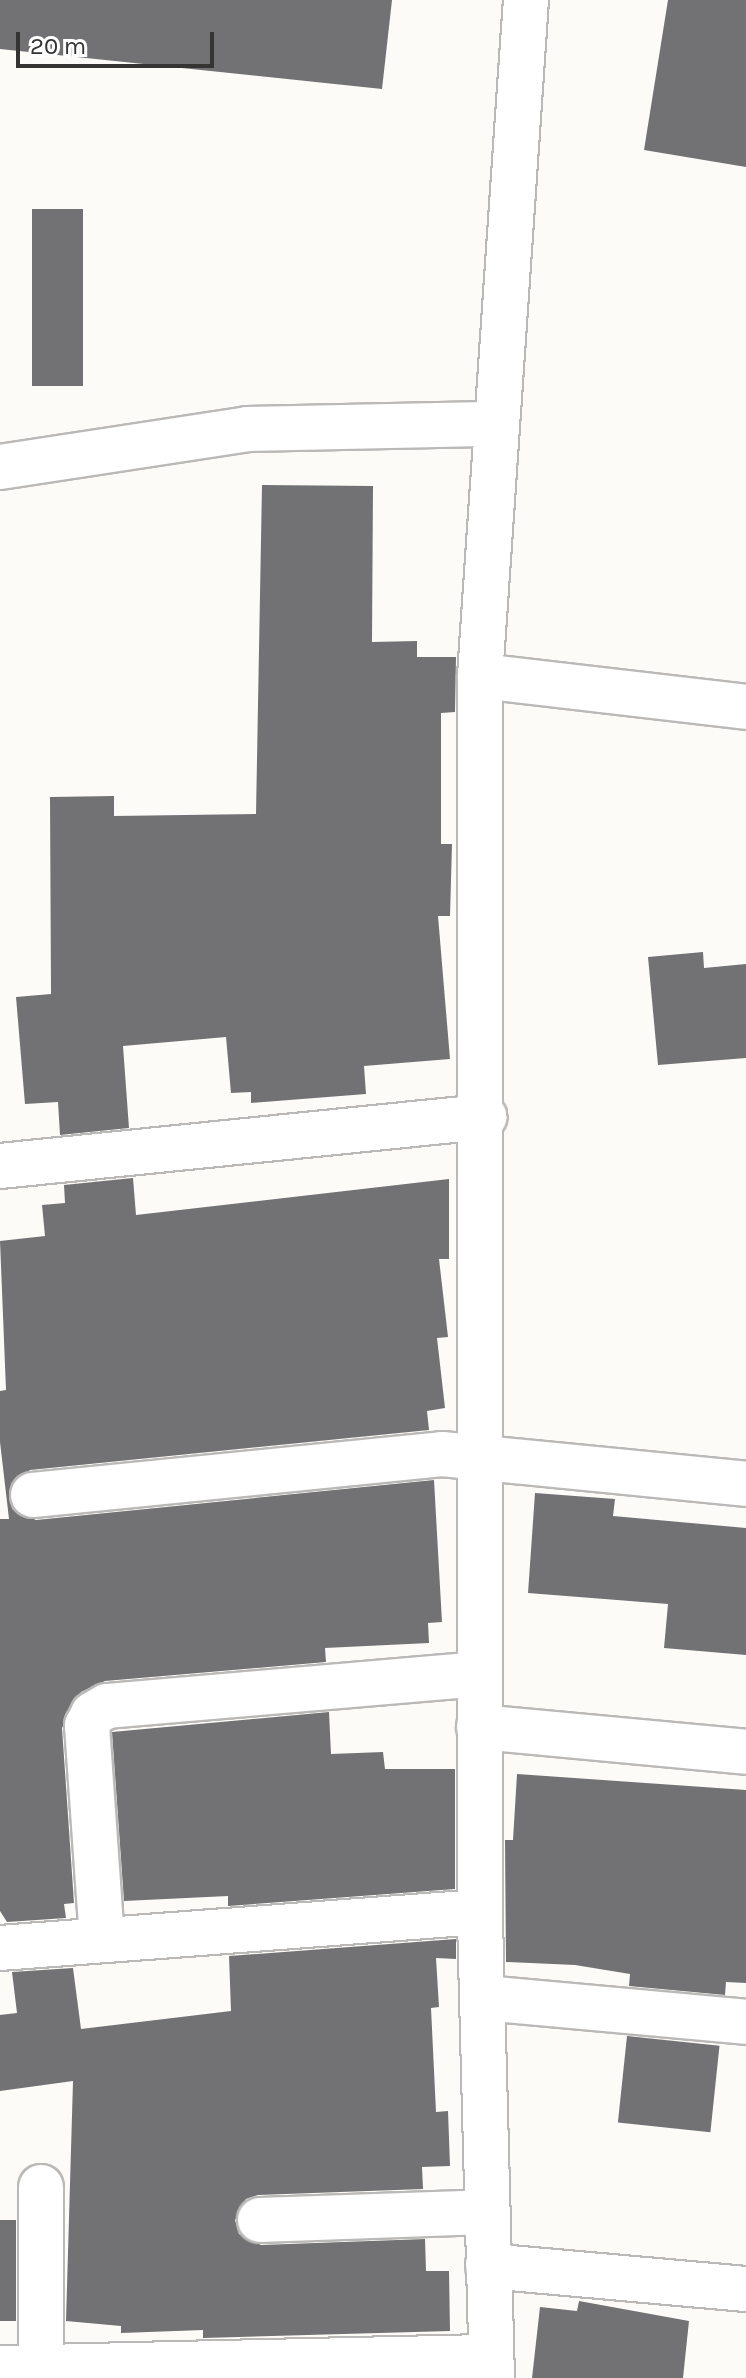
<!DOCTYPE html>
<html>
<head>
<meta charset="utf-8">
<style>
  body { margin:0 }
  #map { position:relative; width:746px; height:2378px; overflow:hidden; background:#fcfbf8; font-family:Karla,sans-serif }
  div>[style] { position:absolute }
  [style*='--x'] { left:calc(var(--x)*1px); top:calc(var(--y)*1px); width:calc(var(--w)*1px); rotate:calc(var(--a)*1deg) }
  .building>* { inset:0; background:#727274; transform-origin:0 0 }
  .roads { filter:drop-shadow(2px 0 #bbb9b7) drop-shadow(-2px 0 #bbb9b7) drop-shadow(0 2px #bbb9b7) drop-shadow(0 -2px #bbb9b7) }
  .minor>* { height:44px; margin:-22px; padding:0 22px; transform-origin:22px; border-radius:22px; background:#fff }
  span { translate:-50% -50%; white-space:nowrap; text-align:center; line-height:1.15; -webkit-text-stroke:8px #fff; paint-order:stroke }
  .scale { position:absolute; left:16px; top:32px; width:198px; height:36px; box-sizing:border-box; border:4px solid #353433; border-top:0; padding-left:10px; font-size:24px; line-height:28px; white-space:nowrap; color:#353433; -webkit-text-stroke:6px #fff; paint-order:stroke }
</style>
</head>
<body>
<div id="map">
  <div class="building">
    <div style="clip-path:polygon(0 0,392px 0,382px 89px,0 49px)"></div>
    <div style="clip-path:polygon(668px 0,746px 0,746px 167px,644px 150px)"></div>
    <div style="left:32px;top:209px;width:51px;height:177px"></div>
    <div style="clip-path:polygon(262px 485px,373px 486px,372px 642px,417px 641px,417px 657px,456px 657px,455px 712px,441px 713px,441px 844px,452px 844px,450px 916px,438px 916px,450px 1059px,364px 1066px,366px 1094px,251px 1103px,251px 1092px,231px 1093px,226px 1037px,123px 1046px,129px 1128px,60px 1135px,58px 1102px,25px 1104px,16px 997px,51px 994px,50px 797px,114px 796px,114px 816px,256px 814px)"></div>
    <div style="clip-path:polygon(703px 952px,704px 968px,746px 964px,746px 1058px,658px 1065px,648px 957px)"></div>
    <div style="clip-path:polygon(133px 1178px,136px 1215px,449px 1179px,449px 1259px,439px 1259px,448px 1337px,437px 1338px,445px 1408px,427px 1411px,429px 1430px,30px 1470px,11px 1484px,12px 1509px,36px 1520px,434px 1480px,442px 1622px,428px 1623px,429px 1643px,325px 1648px,326px 1662px,105px 1681px,81px 1692px,62px 1728px,74px 1903px,64px 1904px,66px 1918px,7px 1922px,0 1911px,0 1519px,9px 1519px,0 1442px,0 1391px,6px 1390px,0 1241px,45px 1236px,42px 1205px,65px 1203px,64px 1185px)"></div>
    <div style="clip-path:polygon(535px 1493px,615px 1499px,613px 1516px,746px 1528px,746px 1655px,664px 1648px,668px 1604px,528px 1593px)"></div>
    <div style="clip-path:polygon(329px 1712px,331px 1754px,383px 1752px,385px 1769px,455px 1769px,455px 1889px,228px 1906px,228px 1896px,124px 1901px,112px 1732px)"></div>
    <div style="clip-path:polygon(517px 1774px,746px 1790px,746px 1983px,726px 1982px,725px 1995px,629px 1986px,630px 1974px,575px 1965px,506px 1962px,505px 1840px,513px 1840px)"></div>
    <div style="clip-path:polygon(456px 1939px,456px 1959px,436px 1958px,439px 2007px,431px 2008px,436px 2112px,448px 2111px,450px 2166px,422px 2167px,423px 2189px,258px 2195px,246px 2199px,235px 2220px,239px 2234px,261px 2245px,425px 2239px,426px 2271px,449px 2271px,450px 2331px,203px 2338px,203px 2330px,121px 2333px,121px 2326px,66px 2321px,73px 2081px,0 2091px,0 2015px,17px 2013px,12px 1972px,73px 1968px,81px 2029px,231px 2011px,229px 1956px)"></div>
    <div style="left:627px;top:2036px;width:93px;height:87px;rotate:6deg"></div>
    <div style="left:0;top:2220px;width:16px;height:101px"></div>
    <div style="clip-path:polygon(579px 2301px,689px 2321px,683px 2378px,532px 2378px,540px 2307px,577px 2311px)"></div>
  </div>
  <div class="roads">
    <div class="minor">
      <div style="--x:0;--y:467;--w:250;--a:-8.7"></div>
      <div style="--x:247;--y:429;--w:245;--a:-1.2"></div>
      <div style="--x:480;--y:676;--w:268;--a:6.6"></div>
      <div style="--x:0;--y:1166;--w:487;--a:-5.8"></div>
      <div style="--x:33;--y:1495;--w:411;--a:-5.7"></div>
      <div style="--x:442;--y:1454;--w:305;--a:5.6"></div>
      <div style="--x:479;--y:1727;--w:268;--a:5.3"></div>
      <div style="--x:102;--y:1940;--w:215;--a:-94"></div>
      <div style="--x:87;--y:1726;--w:13;--a:-63"></div>
      <div style="--x:93;--y:1714;--w:16;--a:-30"></div>
      <div style="--x:107;--y:1706;--w:373;--a:-4.9"></div>
      <div style="--x:0;--y:1948;--w:481;--a:-4.3"></div>
      <div style="--x:484;--y:1998;--w:263;--a:5.2"></div>
      <div style="--x:41;--y:2187;--w:180;--a:90"></div>
      <div style="--x:260;--y:2220;--w:225;--a:-2"></div>
      <div style="--x:488;--y:2266;--w:259;--a:5.1"></div>
      <div style="--x:0;--y:2368;--w:491;--a:-1.3"></div>
      <div style="--x:492;--y:2378;--w:466;--a:-91.5"></div>
      <div style="--x:480;--y:1912;--w:1236;--a:-90"></div>
      <div style="--x:480;--y:676;--w:678;--a:-86.11"></div>
    </div>
  </div>
  <div class="scale">20 m</div>
</div>
</body>
</html>
